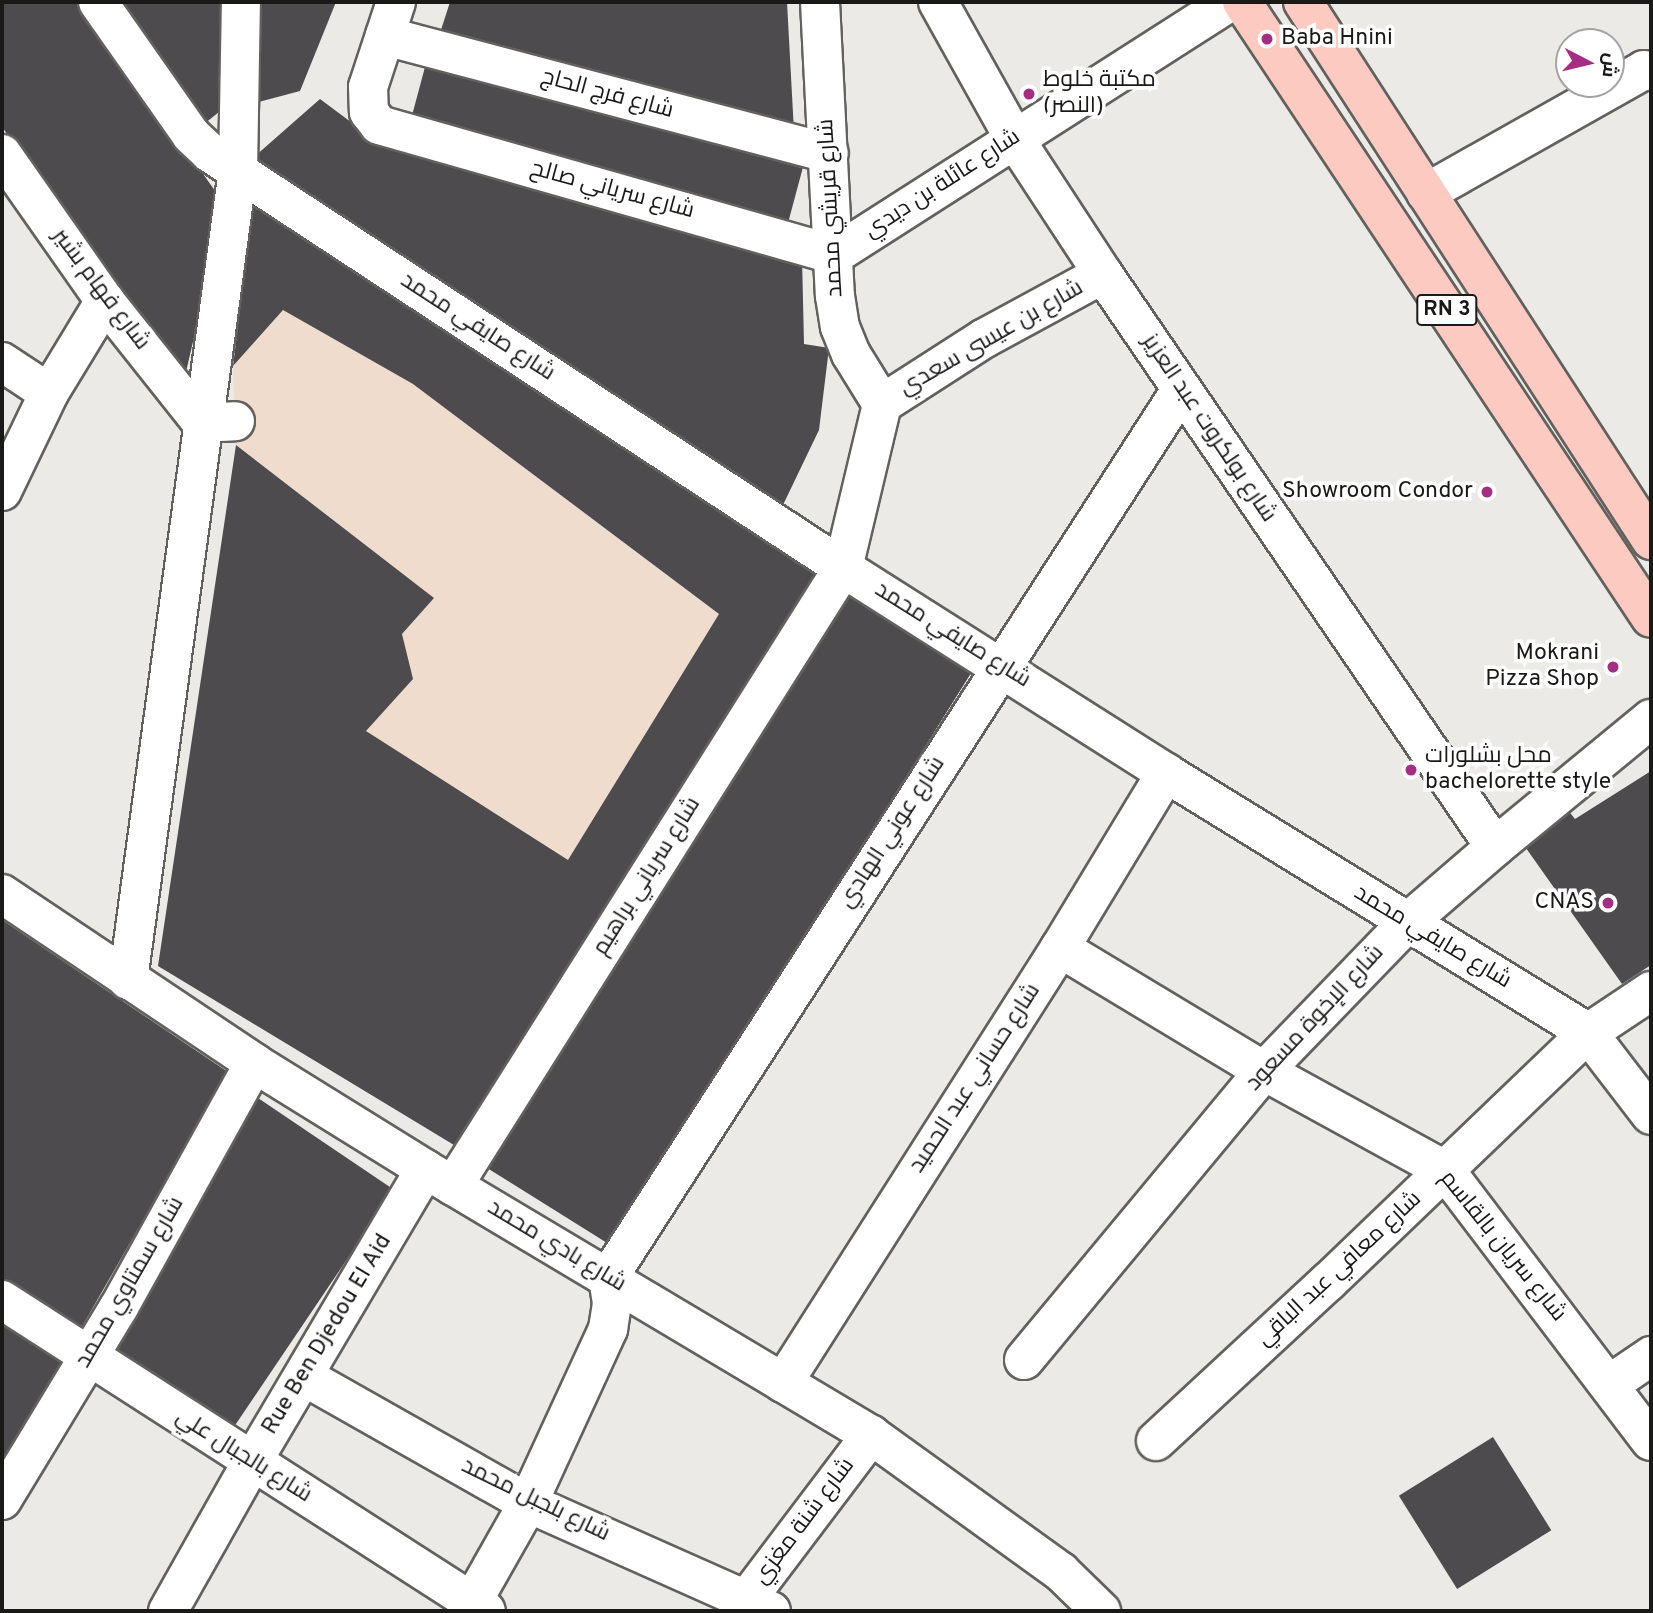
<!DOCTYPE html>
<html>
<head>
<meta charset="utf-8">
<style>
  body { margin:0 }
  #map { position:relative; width:1653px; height:1613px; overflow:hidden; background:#ebeae6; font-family:Overpass,Cairo,sans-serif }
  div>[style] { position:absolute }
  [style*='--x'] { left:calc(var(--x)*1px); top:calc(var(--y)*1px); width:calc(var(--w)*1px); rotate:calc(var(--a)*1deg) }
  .education>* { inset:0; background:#efdccc }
  .building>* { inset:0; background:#4d4b4d; transform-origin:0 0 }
  .roads { filter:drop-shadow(2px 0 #62615e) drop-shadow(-2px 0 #62615e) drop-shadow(0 2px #62615e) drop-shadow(0 -2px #62615e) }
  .minor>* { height:38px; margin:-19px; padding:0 19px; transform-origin:19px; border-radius:19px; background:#fff }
  .major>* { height:38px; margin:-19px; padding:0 19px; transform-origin:19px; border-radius:19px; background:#fccac0 }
  .dots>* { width:19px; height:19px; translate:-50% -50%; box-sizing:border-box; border:4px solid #fff; border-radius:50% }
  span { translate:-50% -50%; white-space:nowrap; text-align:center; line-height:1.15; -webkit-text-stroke:7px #fff; paint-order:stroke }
  .shield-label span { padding:2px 5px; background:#fff; border:2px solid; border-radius:5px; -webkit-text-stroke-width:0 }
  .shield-label { font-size:21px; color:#191918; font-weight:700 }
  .poi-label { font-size:23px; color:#191918 }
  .left { translate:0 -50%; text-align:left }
  .right { translate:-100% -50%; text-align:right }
  .street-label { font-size:23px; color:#191918 }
  .frame { position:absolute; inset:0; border:4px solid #191918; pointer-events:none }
  .north { position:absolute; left:1555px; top:28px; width:70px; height:70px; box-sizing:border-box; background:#fff; border:2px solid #a3a3a3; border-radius:50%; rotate:97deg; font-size:19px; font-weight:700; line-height:28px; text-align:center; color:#191918 }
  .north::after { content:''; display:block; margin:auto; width:24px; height:32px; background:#a52d83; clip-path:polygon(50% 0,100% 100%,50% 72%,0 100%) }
</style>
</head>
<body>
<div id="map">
  <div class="education">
    <div style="clip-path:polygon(283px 310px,413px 384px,719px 614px,568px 860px,366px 731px,413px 679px,402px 634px,434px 598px,236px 445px,233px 366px)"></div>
  </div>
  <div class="building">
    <div style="clip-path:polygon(2px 2px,82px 2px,225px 205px,185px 376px,2px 127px)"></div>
    <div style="clip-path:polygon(111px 2px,230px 2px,229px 104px,199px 128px)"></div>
    <div style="clip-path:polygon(253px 2px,336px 2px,300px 91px,251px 104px)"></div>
    <div style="clip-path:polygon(450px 2px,787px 2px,794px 132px,440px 33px)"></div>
    <div style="left:425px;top:67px;width:391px;height:58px;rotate:15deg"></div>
    <div style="clip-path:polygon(320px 99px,383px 146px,802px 257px,804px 344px,829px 348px,819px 430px,782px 507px,254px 157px)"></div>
    <div style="clip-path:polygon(254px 195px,823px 570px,454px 1145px,158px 966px,236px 445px,434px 598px,402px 634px,413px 679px,366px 731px,568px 860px,719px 614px,413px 384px,283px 310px,233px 366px)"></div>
    <div style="left:848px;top:587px;width:150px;height:684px;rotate:32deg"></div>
    <div style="clip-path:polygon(1651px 771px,1651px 965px,1622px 984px,1521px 841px,1567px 809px,1575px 819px)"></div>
    <div style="clip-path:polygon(2px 920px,228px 1072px,80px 1330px,2px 1278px)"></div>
    <div style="left:258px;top:1098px;width:164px;height:292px;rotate:34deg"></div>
    <div style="clip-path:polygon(2px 1307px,67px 1358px,2px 1460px)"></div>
    <div style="left:1493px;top:1437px;width:110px;height:111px;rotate:58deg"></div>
  </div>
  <div class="roads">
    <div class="minor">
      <div style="--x:98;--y:2;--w:162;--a:55"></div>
      <div style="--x:191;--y:135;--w:26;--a:43"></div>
      <div style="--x:210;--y:153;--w:757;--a:33.25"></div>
      <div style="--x:843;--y:568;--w:383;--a:32.4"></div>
      <div style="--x:1166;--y:773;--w:496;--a:31.6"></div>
      <div style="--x:1588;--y:1033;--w:103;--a:52.5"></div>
      <div style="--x:396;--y:2;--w:89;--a:108.2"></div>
      <div style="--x:368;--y:87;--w:25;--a:88"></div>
      <div style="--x:369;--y:112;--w:16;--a:52"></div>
      <div style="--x:379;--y:125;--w:473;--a:15.9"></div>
      <div style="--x:834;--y:255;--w:469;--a:-32.6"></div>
      <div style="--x:820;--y:2;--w:294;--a:87.1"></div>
      <div style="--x:835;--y:296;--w:31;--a:81"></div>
      <div style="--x:840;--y:327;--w:29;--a:68"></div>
      <div style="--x:851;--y:354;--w:59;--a:58.2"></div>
      <div style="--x:938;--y:2;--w:156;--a:60.8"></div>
      <div style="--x:1014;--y:138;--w:163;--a:56.8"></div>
      <div style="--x:1103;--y:274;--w:694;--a:55.62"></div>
      <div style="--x:385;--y:36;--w:459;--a:14.8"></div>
      <div style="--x:2;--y:154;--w:179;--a:55"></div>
      <div style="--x:105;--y:301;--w:156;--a:51.5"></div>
      <div style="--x:1426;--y:193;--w:250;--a:-29.4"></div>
      <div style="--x:1644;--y:70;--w:7;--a:8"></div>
      <div style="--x:2;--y:362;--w:56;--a:33.4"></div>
      <div style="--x:882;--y:404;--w:122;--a:-32.7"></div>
      <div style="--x:985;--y:338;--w:134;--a:-28.5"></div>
      <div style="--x:202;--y:423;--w:33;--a:-3"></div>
      <div style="--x:2;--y:491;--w:109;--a:-64.4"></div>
      <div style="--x:49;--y:393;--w:108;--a:-58.7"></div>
      <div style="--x:2;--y:894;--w:303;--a:33.8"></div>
      <div style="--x:254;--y:1063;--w:201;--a:31.8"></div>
      <div style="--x:425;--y:1169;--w:519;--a:30.81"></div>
      <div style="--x:871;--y:1435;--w:234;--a:35.8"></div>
      <div style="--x:1061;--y:1572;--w:56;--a:44.3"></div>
      <div style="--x:1060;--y:948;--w:238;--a:31.1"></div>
      <div style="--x:1264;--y:1071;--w:206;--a:28.7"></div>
      <div style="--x:1445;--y:1170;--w:340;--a:52.8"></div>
      <div style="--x:128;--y:980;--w:817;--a:-82.27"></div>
      <div style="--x:238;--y:170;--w:168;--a:-89"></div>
      <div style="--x:453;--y:1186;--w:731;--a:-57.75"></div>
      <div style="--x:843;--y:568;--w:169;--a:-76.6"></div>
      <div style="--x:2;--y:1300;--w:575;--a:32.72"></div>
      <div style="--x:1024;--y:1360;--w:376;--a:-50.3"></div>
      <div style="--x:1264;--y:1071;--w:206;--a:-46"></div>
      <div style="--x:1407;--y:923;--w:116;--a:-40.8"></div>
      <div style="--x:1495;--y:847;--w:202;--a:-39.4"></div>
      <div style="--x:305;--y:1377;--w:256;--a:29.5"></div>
      <div style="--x:528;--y:1503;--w:266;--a:24"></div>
      <div style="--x:783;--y:1383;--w:516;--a:-57.51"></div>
      <div style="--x:1060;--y:948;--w:205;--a:-58.8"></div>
      <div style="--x:1610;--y:1384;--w:50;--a:-34.3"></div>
      <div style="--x:1156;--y:1441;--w:234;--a:-42.8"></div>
      <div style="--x:1328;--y:1282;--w:360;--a:-43.8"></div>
      <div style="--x:1588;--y:1033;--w:76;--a:-33.7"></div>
      <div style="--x:2;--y:1500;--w:226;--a:-58.8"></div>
      <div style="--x:119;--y:1307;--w:279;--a:-61"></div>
      <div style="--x:168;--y:1611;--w:171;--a:-60.6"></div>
      <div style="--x:252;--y:1462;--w:340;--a:-59.4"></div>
      <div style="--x:467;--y:1611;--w:124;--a:-60.5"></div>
      <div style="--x:528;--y:1503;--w:192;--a:-65.3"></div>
      <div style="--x:608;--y:1329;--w:26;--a:-81"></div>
      <div style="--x:612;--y:1303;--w:25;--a:-99"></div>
      <div style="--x:608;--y:1278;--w:1057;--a:-57.17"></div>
      <div style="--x:741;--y:1611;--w:13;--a:-63"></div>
      <div style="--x:747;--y:1599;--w:206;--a:-52.9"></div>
    </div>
    <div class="major">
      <div style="--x:1242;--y:2;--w:739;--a:56.42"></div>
      <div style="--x:1303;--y:2;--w:641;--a:57.1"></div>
    </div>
  </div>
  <div class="dots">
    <div style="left:1267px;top:39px;background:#a52d83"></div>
    <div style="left:1029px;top:94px;background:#a52d83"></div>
    <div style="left:1487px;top:492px;background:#a52d83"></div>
    <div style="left:1613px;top:667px;background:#a52d83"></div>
    <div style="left:1411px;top:770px;background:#a52d83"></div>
    <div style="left:1608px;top:903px;background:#a52d83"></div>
  </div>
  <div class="shield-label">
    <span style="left:1447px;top:310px">RN 3</span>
  </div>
  <div class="poi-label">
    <span class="left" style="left:1281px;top:39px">Baba Hnini</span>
    <span class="left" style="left:1043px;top:94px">مكتبة خلوط<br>(النصر)</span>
    <span class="right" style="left:1473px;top:492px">Showroom Condor</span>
    <span class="right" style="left:1599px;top:667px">Mokrani<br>Pizza Shop</span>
    <span class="left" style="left:1425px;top:770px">محل بشلورات<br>bachelorette style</span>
    <span class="right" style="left:1594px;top:903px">CNAS</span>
  </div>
  <div class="street-label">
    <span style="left:607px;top:95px;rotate:15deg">شارع فرج الحاج</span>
    <span style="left:943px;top:185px;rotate:-33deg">شارع عائلة بن ديدي</span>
    <span style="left:612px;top:191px;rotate:15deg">شارع سرياني صالح</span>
    <span style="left:832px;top:208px;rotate:-93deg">شارع قريشي محمد</span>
    <span style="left:100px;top:290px;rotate:53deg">شارع فهام بشير</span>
    <span style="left:477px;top:328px;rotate:33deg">شارع صايفي محمد</span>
    <span style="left:992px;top:339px;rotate:-30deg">شارع بن عيسى سعدي</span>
    <span style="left:1208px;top:429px;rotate:56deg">شارع بولكروت عبد العزيز</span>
    <span style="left:952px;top:636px;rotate:32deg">شارع صايفي محمد</span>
    <span style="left:893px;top:833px;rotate:-57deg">شارع عوني الهادي</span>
    <span style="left:648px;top:877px;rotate:-58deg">شارع سرياني براهيم</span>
    <span style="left:1432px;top:938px;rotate:31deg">شارع صايفي محمد</span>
    <span style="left:1316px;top:1019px;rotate:-47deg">شارع الإخوة مسعود</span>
    <span style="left:976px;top:1079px;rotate:-57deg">شارع حساني عبد الحميد</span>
    <span style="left:556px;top:1247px;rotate:31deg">شارع بادي محمد</span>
    <span style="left:1502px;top:1247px;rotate:51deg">شارع سريان بالقاسم</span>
    <span style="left:1340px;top:1270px;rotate:-43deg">شارع معافي عبد الباقي</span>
    <span style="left:131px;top:1283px;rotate:-60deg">شارع سمتاوي محمد</span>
    <span style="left:328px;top:1335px;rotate:-59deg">Rue Ben Djedou El Aid</span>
    <span style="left:243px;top:1457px;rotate:32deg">شارع بالجبال علي</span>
    <span style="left:535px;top:1501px;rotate:26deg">شارع بلجبل محمد</span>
    <span style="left:805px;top:1522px;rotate:-53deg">شارع شنة مغزي</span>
  </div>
  <div class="frame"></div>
  <div class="north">ش</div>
</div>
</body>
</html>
